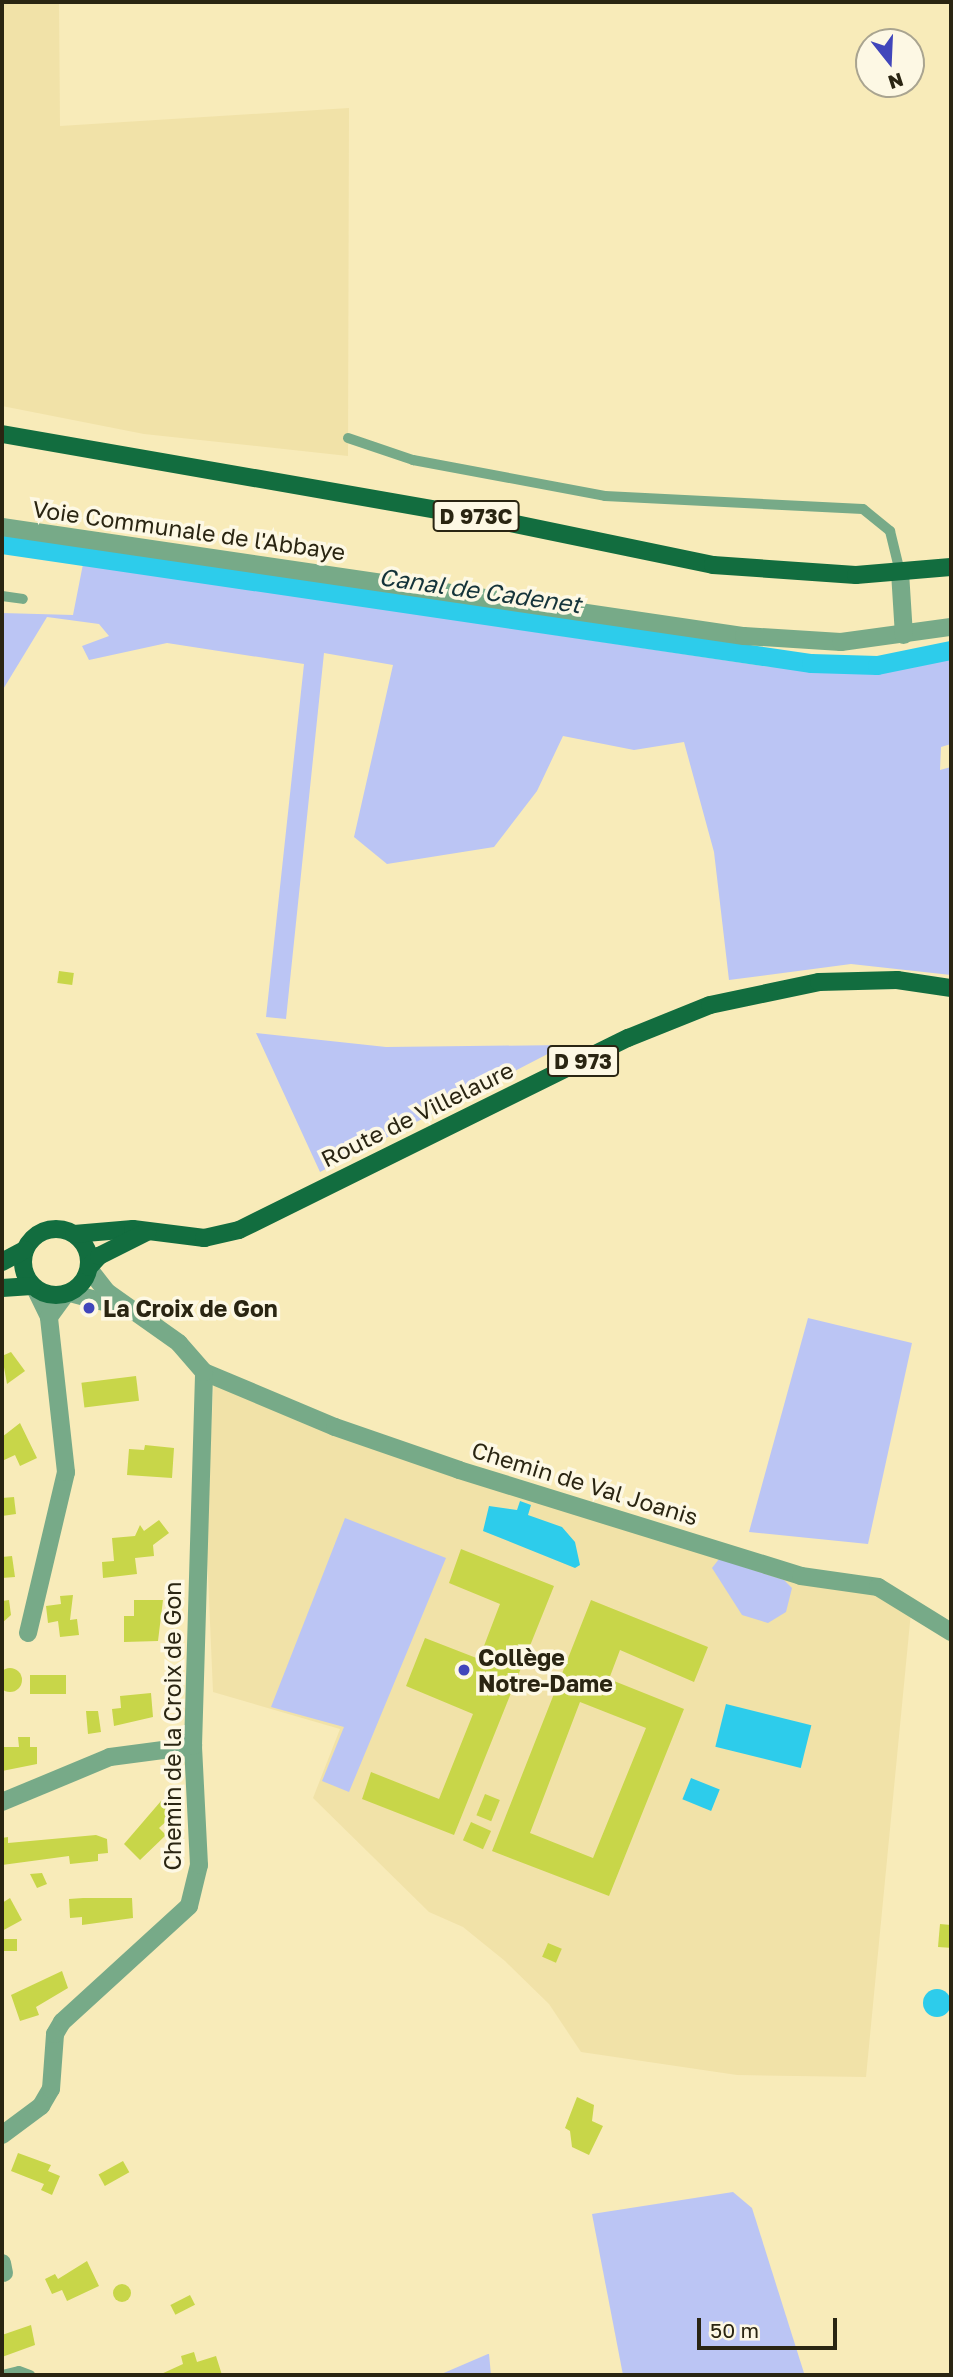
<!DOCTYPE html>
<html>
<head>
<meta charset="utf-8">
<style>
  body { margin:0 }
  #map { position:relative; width:953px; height:2377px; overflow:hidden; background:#f8ebb9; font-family:"Golos Text",sans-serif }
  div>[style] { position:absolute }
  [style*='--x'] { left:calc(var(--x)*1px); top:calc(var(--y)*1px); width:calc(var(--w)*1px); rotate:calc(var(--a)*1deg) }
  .built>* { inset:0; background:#f1e2a8 }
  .green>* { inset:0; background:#bbc5f4 }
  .water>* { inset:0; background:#2dcceb; transform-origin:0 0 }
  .round { border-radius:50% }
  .canal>* { height:19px; margin:-9.5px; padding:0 9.5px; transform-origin:9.5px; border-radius:9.5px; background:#2dcceb }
  .building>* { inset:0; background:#c8d649; transform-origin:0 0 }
  .lane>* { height:10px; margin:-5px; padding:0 5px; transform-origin:5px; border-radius:5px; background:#7a8 }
  .street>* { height:18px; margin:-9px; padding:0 9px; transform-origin:9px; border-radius:9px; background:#7a8 }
  .primary>* { height:18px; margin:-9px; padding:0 9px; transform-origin:9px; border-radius:9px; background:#126d3f }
  .primary>.ring { margin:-9px; padding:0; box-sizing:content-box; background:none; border:18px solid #126d3f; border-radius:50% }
  .dots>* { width:19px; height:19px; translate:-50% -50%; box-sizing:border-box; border:4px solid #fdf8e4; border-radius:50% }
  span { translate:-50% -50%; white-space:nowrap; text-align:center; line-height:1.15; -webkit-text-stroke:7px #fdf8e4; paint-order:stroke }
  .shield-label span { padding:2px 5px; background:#fdf8e4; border:2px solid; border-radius:5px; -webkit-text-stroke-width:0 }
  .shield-label { font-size:21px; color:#2a2512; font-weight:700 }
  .street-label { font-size:23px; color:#2a2512 }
  .poi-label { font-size:23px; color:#2a2512; font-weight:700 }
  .left { translate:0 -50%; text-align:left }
  .water-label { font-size:24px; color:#14333a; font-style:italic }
  .frame { position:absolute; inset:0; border:4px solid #2a2512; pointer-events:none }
  .north { position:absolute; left:855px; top:28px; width:70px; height:70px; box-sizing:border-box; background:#fdf8e4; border:2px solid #a9a490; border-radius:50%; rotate:162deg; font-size:19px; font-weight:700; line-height:28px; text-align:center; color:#2a2512 }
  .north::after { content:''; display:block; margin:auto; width:24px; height:32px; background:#4146bb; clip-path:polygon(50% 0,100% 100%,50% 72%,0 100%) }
  .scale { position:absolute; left:697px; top:2318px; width:140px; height:32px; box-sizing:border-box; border:4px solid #2a2512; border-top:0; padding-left:9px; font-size:21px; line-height:24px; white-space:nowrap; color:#2a2512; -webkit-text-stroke:5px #fdf8e4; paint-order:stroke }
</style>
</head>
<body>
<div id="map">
  <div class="built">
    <div style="clip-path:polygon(2px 2px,59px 2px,60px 126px,349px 108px,348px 456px,144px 434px,2px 406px)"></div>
    <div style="clip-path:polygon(214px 1378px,429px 1456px,868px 1589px,911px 1612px,866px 2077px,737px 2075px,581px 2052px,549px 2004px,505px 1961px,463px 1927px,429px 1912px,313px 1798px,340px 1729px,213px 1692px,206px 1529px)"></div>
  </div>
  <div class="green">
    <div style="clip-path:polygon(83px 564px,763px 666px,876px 673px,951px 658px,951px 744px,941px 747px,940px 770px,951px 767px,951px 975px,851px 964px,729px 980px,714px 852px,684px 742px,634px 750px,563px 736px,537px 791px,494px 847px,387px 864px,354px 837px,393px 665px,324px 653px,286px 1019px,266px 1017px,304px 664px,167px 643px,89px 660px,82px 646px,109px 636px,99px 624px,47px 617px,2px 691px,2px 613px,73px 615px)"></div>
    <div style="clip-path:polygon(256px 1033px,386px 1047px,565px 1045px,320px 1172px)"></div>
    <div style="clip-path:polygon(808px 1318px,912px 1343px,868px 1544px,749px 1532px)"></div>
    <div style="clip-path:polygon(345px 1518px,446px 1558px,349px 1792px,322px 1781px,344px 1727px,271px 1707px)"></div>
    <div style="clip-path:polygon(719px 1559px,784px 1580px,792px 1588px,786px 1612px,768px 1623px,742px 1615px,712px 1568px)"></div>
    <div style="clip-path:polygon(733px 2192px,752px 2208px,804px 2373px,623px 2375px,592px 2214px)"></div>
    <div style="clip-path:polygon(489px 2354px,491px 2375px,439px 2375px,488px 2354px)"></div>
  </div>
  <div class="water">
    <div style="clip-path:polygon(520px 1501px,531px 1505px,528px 1515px,562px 1527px,575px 1542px,580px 1565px,575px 1568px,483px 1531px,489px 1506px,517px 1510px)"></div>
    <div style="left:726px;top:1704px;width:88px;height:44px;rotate:14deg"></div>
    <div style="left:691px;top:1778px;width:31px;height:23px;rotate:22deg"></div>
    <div class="round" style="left:923px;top:1989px;width:28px;height:28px"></div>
  </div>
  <div class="canal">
    <div style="--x:2;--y:544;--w:818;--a:8.37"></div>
    <div style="--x:811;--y:663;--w:66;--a:1.7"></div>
    <div style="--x:877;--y:665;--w:76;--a:-11.5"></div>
  </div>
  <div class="building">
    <div style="left:59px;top:971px;width:15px;height:12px;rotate:8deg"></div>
    <div style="clip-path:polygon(11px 1352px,25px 1371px,7px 1384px,2px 1356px)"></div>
    <div style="left:136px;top:1376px;width:25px;height:55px;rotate:83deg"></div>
    <div style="clip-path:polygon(20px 1423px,37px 1458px,20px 1466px,15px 1455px,2px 1461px,2px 1437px)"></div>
    <div style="clip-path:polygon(145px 1445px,174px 1448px,172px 1478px,127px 1475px,129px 1449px,144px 1450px)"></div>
    <div style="clip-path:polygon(14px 1497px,16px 1514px,2px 1516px,2px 1498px)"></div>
    <div style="clip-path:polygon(159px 1520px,169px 1533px,153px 1545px,154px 1556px,135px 1558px,137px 1574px,103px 1578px,102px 1562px,114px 1561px,112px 1538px,135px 1536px,140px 1525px,144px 1531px)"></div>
    <div style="clip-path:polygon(461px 1549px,554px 1586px,454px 1835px,362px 1799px,371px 1772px,439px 1799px,473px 1714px,406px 1686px,425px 1638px,479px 1659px,500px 1604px,449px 1583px)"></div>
    <div style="clip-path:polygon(12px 1556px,15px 1577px,2px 1578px,2px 1557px)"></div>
    <div style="clip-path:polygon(73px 1595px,70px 1620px,77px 1619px,79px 1635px,60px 1637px,58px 1621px,48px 1623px,46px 1606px,61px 1604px,60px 1596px)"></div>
    <div style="clip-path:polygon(9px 1600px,11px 1615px,2px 1623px,2px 1601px)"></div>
    <div style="clip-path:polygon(134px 1600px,163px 1600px,158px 1641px,124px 1642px,124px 1616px,134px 1616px)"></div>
    <div style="clip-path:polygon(evenodd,591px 1600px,708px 1647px,694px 1682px,620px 1650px,609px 1679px,684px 1709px,609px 1896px,492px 1851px,591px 1600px,580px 1702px,646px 1728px,593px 1858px,530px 1833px,580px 1702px)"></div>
    <div class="round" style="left:-2px;top:1668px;width:24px;height:24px"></div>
    <div style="left:66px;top:1675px;width:19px;height:36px;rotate:90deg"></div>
    <div style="clip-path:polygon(151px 1693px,153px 1717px,114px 1726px,112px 1709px,121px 1708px,120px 1696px)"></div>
    <div style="clip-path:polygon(86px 1711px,98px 1711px,101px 1732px,88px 1734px)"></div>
    <div style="clip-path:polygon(18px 1737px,30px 1737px,30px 1747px,37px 1747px,37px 1764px,2px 1771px,2px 1747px,19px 1747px)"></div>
    <div style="left:485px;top:1794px;width:16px;height:23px;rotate:22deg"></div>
    <div style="clip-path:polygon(161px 1801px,173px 1815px,159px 1828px,166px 1835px,140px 1860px,124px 1844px)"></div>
    <div style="left:471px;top:1822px;width:22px;height:20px;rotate:24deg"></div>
    <div style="clip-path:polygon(96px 1835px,107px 1839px,108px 1853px,98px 1854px,98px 1861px,70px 1864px,69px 1856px,2px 1865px,2px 1838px,8px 1837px,8px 1843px)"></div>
    <div style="clip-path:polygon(42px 1873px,47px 1884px,37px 1888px,30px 1874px)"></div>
    <div style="clip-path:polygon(10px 1898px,22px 1920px,2px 1931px,2px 1903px)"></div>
    <div style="clip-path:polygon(83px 1898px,132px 1898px,133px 1918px,82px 1925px,82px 1917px,70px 1918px,69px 1899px)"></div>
    <div style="left:940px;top:1924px;width:11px;height:23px;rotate:5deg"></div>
    <div style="left:2px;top:1939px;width:15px;height:12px"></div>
    <div style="left:548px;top:1943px;width:15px;height:15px;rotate:23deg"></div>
    <div style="clip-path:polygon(62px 1971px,68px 1988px,36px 2007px,39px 2015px,20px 2021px,11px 1995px)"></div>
    <div style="clip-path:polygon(577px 2097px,594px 2105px,592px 2121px,603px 2126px,589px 2155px,572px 2147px,570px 2131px,565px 2128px)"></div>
    <div style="clip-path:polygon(18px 2153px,51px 2165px,48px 2171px,60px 2176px,52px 2195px,41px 2190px,44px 2184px,11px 2171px)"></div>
    <div style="left:123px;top:2161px;width:13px;height:28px;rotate:61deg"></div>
    <div style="clip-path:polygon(87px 2261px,99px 2286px,67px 2301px,62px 2290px,52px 2294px,45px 2279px,55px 2274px,58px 2279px)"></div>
    <div class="round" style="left:113px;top:2284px;width:18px;height:18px"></div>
    <div style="left:190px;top:2295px;width:11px;height:22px;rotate:63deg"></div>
    <div style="clip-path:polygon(31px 2325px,35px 2345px,2px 2357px,2px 2335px)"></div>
    <div style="clip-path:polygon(194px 2352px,197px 2362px,216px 2356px,222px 2375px,159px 2375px,183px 2364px,181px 2356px)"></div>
  </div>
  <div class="lane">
    <div style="--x:348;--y:438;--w:69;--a:18.7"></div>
    <div style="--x:413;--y:460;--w:195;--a:10.6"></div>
    <div style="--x:605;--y:496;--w:258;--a:2.9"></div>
    <div style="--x:863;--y:509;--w:35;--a:39"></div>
    <div style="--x:890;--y:531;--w:42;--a:76.3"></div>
    <div style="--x:2;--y:596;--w:21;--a:8"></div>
    <div style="--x:2;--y:2375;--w:17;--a:-13"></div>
    <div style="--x:19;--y:2371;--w:12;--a:20"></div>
  </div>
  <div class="street">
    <div style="--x:2;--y:527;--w:750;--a:8.36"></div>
    <div style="--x:744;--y:636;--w:97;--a:3.5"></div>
    <div style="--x:841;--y:642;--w:111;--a:-7.8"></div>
    <div style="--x:900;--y:572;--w:63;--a:86.4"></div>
    <div style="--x:36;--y:1290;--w:30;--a:64"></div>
    <div style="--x:49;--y:1317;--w:27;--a:-54"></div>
    <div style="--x:70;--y:1293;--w:51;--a:14.9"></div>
    <div style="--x:204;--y:1372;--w:142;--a:22.8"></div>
    <div style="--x:335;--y:1427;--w:131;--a:19.1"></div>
    <div style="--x:459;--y:1470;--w:358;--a:17.2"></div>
    <div style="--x:801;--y:1576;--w:78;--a:8.1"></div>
    <div style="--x:878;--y:1587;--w:86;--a:31.7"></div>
    <div style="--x:28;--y:1633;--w:165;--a:-76.7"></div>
    <div style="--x:66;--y:1472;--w:156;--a:-96.3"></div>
    <div style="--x:2;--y:1802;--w:117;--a:-22.6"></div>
    <div style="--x:110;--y:1757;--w:84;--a:-7.5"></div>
    <div style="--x:2;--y:2135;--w:49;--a:-36.6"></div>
    <div style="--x:41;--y:2106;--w:20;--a:-60"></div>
    <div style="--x:51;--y:2089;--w:55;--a:-85.8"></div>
    <div style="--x:55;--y:2034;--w:14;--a:-60"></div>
    <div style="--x:62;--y:2022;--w:172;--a:-42.4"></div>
    <div style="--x:189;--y:1906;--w:42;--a:-76.3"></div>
    <div style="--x:199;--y:1865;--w:119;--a:-92.9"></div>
    <div style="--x:193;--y:1746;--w:374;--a:-88.3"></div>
    <div style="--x:204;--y:1372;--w:38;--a:-131"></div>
    <div style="--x:179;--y:1343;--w:88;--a:-144.7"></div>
    <div style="--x:107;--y:1292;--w:29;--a:-128"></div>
    <div style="--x:2;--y:2263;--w:10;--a:79"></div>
  </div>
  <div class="primary">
    <div style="--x:2;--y:434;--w:496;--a:9.9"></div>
    <div style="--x:491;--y:519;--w:227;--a:11.7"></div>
    <div style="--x:713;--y:565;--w:143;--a:4"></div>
    <div style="--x:856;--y:575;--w:95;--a:-4.8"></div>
    <div class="ring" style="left:23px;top:1229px;width:48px;height:48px"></div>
    <div style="--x:74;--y:1234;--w:59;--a:-4.8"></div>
    <div style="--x:133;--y:1229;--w:72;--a:7.2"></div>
    <div style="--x:204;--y:1238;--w:36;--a:-13"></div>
    <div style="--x:239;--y:1230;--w:434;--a:-26.3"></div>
    <div style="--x:628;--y:1038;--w:88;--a:-21.9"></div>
    <div style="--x:710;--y:1005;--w:111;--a:-11.9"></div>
    <div style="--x:819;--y:982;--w:78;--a:-1.5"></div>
    <div style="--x:897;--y:980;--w:55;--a:8.4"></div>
    <div style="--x:2;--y:1262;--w:26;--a:-28"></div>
    <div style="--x:89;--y:1267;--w:15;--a:-48"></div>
    <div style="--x:99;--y:1256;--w:54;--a:-26.6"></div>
    <div style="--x:2;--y:1288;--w:30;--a:-4"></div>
  </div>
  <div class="dots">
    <div style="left:89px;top:1308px;background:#4146bb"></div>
    <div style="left:464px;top:1670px;background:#4146bb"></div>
  </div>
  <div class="shield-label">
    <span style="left:476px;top:516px">D 973C</span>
    <span style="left:583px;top:1061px">D 973</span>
  </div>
  <div class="street-label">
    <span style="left:189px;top:530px;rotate:8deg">Voie Communale de l'Abbaye</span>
    <span style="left:417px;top:1114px;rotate:-26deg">Route de Villelaure</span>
    <span style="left:585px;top:1483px;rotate:17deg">Chemin de Val Joanis</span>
    <span style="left:172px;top:1726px;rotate:-90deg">Chemin de la Croix de Gon</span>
  </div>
  <div class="poi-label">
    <span class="left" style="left:103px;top:1308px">La Croix de Gon</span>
    <span class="left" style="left:478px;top:1670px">Collège<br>Notre-Dame</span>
  </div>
  <div class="water-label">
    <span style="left:480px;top:590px;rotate:8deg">Canal de Cadenet</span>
  </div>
  <div class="frame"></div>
  <div class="north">N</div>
  <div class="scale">50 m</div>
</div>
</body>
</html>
